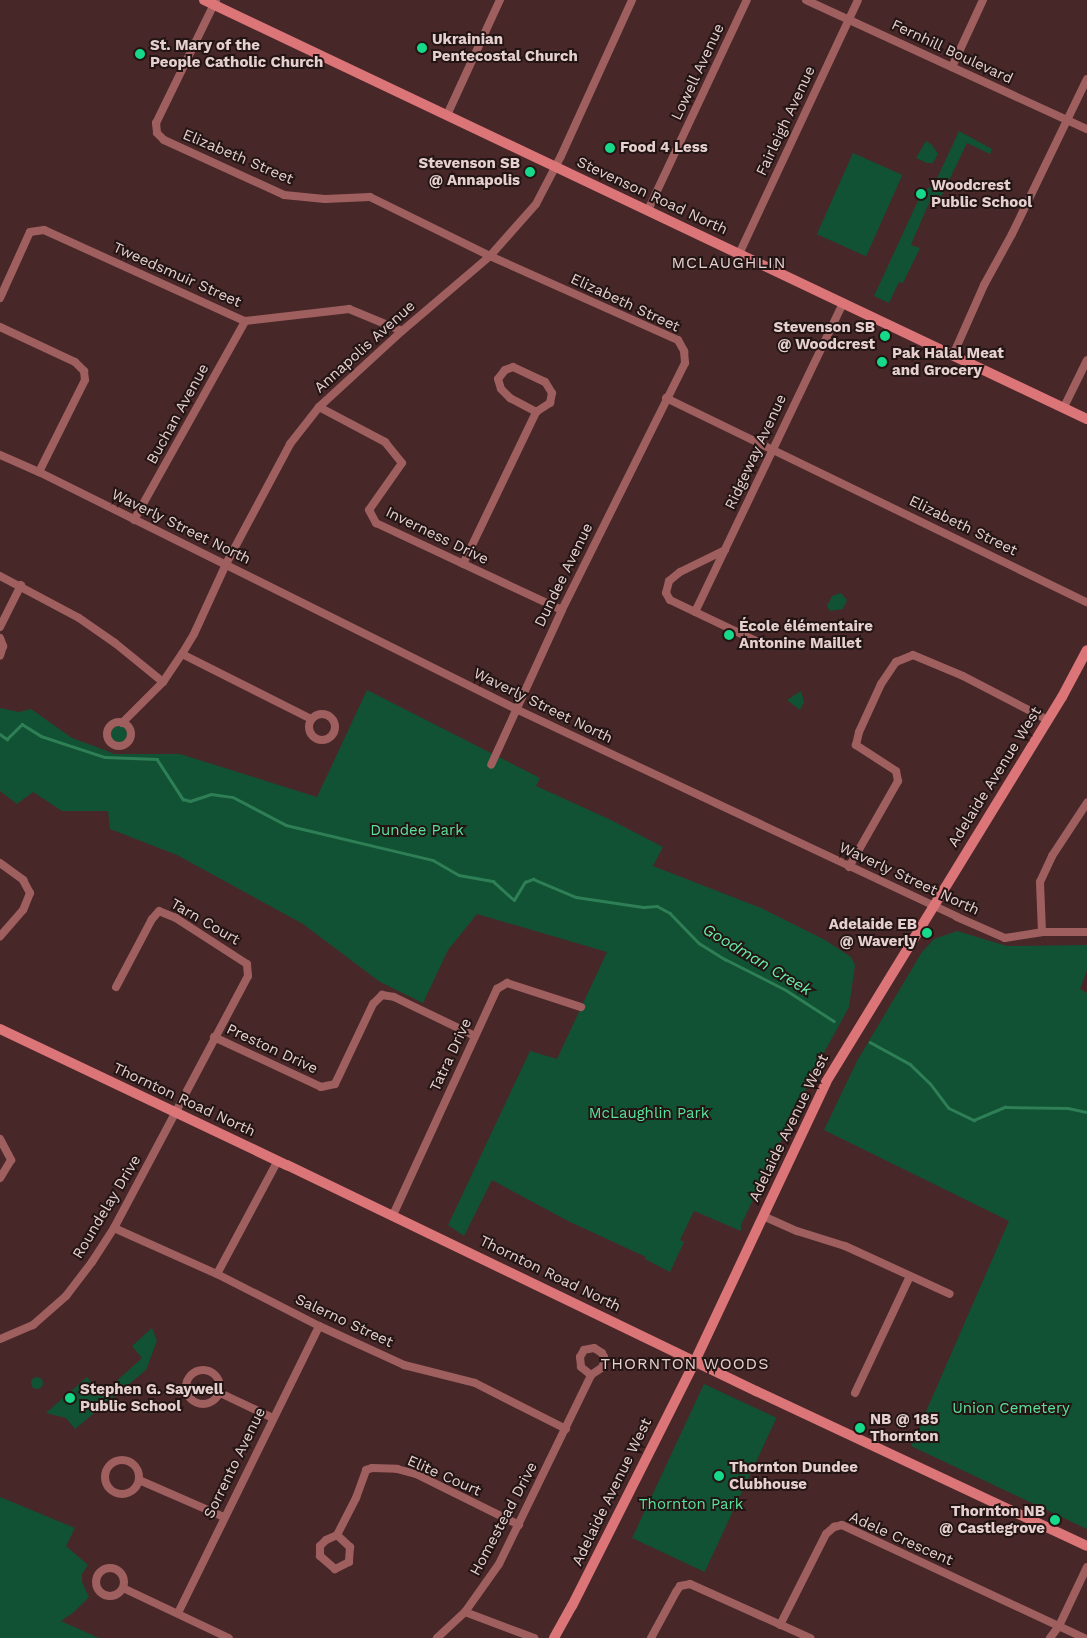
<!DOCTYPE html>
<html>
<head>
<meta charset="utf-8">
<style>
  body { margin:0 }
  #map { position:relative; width:1087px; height:1638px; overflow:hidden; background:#482728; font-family:"Work Sans",sans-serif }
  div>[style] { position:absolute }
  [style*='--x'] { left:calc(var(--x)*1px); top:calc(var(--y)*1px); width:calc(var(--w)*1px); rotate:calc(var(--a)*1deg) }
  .green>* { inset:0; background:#105233; transform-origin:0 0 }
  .round { border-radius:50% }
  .stream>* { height:2.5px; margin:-1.25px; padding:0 1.25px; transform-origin:1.25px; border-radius:1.25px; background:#2f7f56 }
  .street>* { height:8px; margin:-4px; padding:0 4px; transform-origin:4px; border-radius:4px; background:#9f5f5f }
  .street>.ring { margin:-4px; padding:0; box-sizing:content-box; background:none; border:8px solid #9f5f5f; border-radius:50% }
  .secondary>* { height:10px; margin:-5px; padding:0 5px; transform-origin:5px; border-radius:5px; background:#db7578 }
  .dots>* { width:14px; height:14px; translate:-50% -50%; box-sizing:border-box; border:2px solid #241515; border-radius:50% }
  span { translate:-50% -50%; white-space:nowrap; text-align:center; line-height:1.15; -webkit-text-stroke:4px #241515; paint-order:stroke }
  .poi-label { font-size:15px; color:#e6d0cf; font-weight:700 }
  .left { translate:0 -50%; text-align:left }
  .right { translate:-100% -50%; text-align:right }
  .street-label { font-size:15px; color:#e6d0cf }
  .park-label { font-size:15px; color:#58e39c }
  .neighbourhood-label { font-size:16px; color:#e6d0cf; letter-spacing:1px }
  .water-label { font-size:16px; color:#68f0a9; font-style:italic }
</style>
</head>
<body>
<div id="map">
  <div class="green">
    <div style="clip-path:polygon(959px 131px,992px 149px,990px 154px,967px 143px,940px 199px,932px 196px,911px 245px,920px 248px,903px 283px,899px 282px,889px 303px,874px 296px,922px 192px,934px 185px)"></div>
    <div style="clip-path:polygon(926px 141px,932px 145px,938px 154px,933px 163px,927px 163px,916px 158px)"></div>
    <div style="left:853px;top:153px;width:54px;height:89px;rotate:24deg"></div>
    <div style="clip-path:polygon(841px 593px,847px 600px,843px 609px,830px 611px,827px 606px,832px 596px)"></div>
    <div style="clip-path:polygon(367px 690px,540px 778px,536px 786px,609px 819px,663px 847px,653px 866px,761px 908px,825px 940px,851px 957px,855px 965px,849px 1007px,820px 1060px,741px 1225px,741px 1231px,694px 1211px,680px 1240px,684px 1242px,670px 1272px,645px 1259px,646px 1257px,568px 1221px,492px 1180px,464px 1236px,448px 1225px,530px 1051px,557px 1059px,607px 952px,477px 914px,448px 950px,423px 1003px,380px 982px,303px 924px,177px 855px,110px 829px,108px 811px,62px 811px,33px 792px,17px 804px,0 791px,0 708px,19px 712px,31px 709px,72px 738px,115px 754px,180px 754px,317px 797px)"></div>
    <div style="clip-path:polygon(801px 691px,804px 702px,800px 710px,787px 700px)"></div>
    <div class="round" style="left:111px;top:726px;width:16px;height:16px"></div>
    <div style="clip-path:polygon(957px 931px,1007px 946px,1087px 945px,1087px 970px,1080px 989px,1087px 993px,1087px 1529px,911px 1446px,1009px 1221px,824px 1130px,857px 1061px,922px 952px,934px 939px)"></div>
    <div style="clip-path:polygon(152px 1328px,157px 1341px,146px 1370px,75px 1429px,66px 1418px,46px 1413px,87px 1377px,102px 1394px,142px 1358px,132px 1346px)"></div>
    <div class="round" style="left:31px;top:1377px;width:12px;height:12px"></div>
    <div style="left:704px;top:1384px;width:80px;height:170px;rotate:25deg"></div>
    <div style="clip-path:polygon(0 1497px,75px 1528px,66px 1546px,88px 1565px,82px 1574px,82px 1582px,89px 1597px,74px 1612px,61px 1621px,99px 1638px,0 1638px)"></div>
  </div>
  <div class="stream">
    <div style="--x:0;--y:734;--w:9;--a:36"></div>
    <div style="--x:7;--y:739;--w:21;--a:-45"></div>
    <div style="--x:22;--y:724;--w:22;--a:32"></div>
    <div style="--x:41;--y:736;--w:67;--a:18.2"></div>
    <div style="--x:105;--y:757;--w:52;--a:2.2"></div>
    <div style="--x:157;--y:759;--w:48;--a:57"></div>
    <div style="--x:183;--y:799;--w:7;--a:16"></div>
    <div style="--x:190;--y:801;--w:22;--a:-18"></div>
    <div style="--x:211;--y:794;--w:22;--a:8"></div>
    <div style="--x:233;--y:797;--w:60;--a:27.8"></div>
    <div style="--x:286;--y:825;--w:151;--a:13.4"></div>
    <div style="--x:433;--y:860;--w:30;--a:30"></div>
    <div style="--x:459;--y:875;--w:35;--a:10"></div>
    <div style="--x:493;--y:881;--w:28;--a:42"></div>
    <div style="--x:514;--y:900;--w:21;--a:-59"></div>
    <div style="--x:525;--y:882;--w:9;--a:-21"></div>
    <div style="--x:533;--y:879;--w:47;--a:22.7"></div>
    <div style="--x:576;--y:897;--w:69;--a:8.4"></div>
    <div style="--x:644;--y:907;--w:13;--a:-4"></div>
    <div style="--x:657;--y:906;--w:15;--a:28"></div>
    <div style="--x:670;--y:913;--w:42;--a:46"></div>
    <div style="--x:699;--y:943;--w:31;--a:32"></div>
    <div style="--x:725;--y:959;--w:68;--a:26.9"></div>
    <div style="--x:786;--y:990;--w:57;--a:32.9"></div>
    <div style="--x:870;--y:1042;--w:46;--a:28.8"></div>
    <div style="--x:910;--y:1064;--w:28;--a:44"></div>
    <div style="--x:930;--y:1083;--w:31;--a:53"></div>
    <div style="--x:949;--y:1108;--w:28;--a:26"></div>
    <div style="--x:974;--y:1120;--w:34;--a:-23"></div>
    <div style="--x:1005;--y:1107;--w:63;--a:0.9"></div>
    <div style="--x:1068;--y:1108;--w:19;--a:12"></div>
  </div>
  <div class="street">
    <div style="--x:216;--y:0;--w:137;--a:116"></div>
    <div style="--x:156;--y:123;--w:10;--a:84"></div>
    <div style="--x:157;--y:133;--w:10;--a:45"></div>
    <div style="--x:164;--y:140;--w:132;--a:24.6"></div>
    <div style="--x:284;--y:195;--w:41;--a:5.6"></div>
    <div style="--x:325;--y:199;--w:45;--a:-2.5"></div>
    <div style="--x:370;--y:197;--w:134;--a:26.2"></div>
    <div style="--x:490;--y:256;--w:206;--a:24.1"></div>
    <div style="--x:678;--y:340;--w:13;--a:61"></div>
    <div style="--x:684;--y:351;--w:12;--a:85"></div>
    <div style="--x:685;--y:363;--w:276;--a:116.5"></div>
    <div style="--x:562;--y:610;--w:170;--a:114.6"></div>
    <div style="--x:806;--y:0;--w:309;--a:24.7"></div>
    <div style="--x:952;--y:67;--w:74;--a:-65.2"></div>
    <div style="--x:447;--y:115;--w:127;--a:-65.3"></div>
    <div style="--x:648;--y:210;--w:232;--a:-64.8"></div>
    <div style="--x:739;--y:254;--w:280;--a:-64.9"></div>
    <div style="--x:0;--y:298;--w:72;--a:-65.6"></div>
    <div style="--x:30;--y:232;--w:14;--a:-8"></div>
    <div style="--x:44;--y:230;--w:221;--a:24.4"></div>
    <div style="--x:245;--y:321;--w:105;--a:-6.6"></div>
    <div style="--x:349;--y:309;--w:57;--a:22.5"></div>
    <div style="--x:0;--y:327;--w:83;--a:25"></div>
    <div style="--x:75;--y:362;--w:13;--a:45"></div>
    <div style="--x:84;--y:371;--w:9;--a:84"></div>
    <div style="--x:85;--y:380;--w:103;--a:116.6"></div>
    <div style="--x:953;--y:355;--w:77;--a:-66.1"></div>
    <div style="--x:984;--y:285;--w:58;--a:-61.2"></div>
    <div style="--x:1012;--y:234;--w:172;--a:-64.2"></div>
    <div style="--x:666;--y:398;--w:468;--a:25.9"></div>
    <div style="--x:319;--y:407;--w:75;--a:27.9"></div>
    <div style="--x:385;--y:442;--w:27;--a:51"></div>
    <div style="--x:402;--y:463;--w:57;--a:125.1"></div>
    <div style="--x:369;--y:510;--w:15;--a:62"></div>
    <div style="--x:376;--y:523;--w:205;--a:25.1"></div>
    <div style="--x:1064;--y:407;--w:52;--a:-63.9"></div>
    <div style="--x:0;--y:455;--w:43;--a:23.6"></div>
    <div style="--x:39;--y:472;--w:535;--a:26.42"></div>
    <div style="--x:518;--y:710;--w:485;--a:25.2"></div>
    <div style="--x:957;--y:917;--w:52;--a:23.6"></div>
    <div style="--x:1005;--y:938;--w:37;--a:-9"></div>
    <div style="--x:1042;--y:932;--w:45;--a:0"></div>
    <div style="--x:134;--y:520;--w:228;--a:-60.8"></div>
    <div style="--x:725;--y:550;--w:50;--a:153.9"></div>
    <div style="--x:680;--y:572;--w:14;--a:141"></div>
    <div style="--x:669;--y:581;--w:12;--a:104"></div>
    <div style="--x:666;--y:593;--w:8;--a:60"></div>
    <div style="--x:670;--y:600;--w:98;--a:25.5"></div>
    <div style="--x:463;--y:564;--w:169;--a:-64.3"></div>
    <div style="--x:536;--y:412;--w:17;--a:-33"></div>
    <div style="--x:550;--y:403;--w:10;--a:-79"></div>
    <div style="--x:552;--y:393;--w:13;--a:-122"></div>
    <div style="--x:545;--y:382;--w:35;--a:-155"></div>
    <div style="--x:513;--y:367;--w:9;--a:159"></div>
    <div style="--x:505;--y:370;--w:11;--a:128"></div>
    <div style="--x:498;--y:379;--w:10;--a:73"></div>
    <div style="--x:501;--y:389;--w:13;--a:45"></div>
    <div style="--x:510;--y:398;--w:30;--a:28"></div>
    <div style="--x:0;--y:576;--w:89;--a:28"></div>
    <div style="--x:79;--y:618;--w:44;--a:34.8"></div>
    <div style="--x:115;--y:643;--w:62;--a:39.1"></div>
    <div style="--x:695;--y:612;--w:343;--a:-64.4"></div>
    <div style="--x:0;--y:627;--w:47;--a:-63.4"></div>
    <div style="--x:0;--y:638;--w:9;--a:69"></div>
    <div style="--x:3;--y:646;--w:10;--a:107"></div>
    <div style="--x:182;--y:654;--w:144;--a:26.7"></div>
    <div class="ring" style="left:309px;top:714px;width:18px;height:18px"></div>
    <div class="ring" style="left:107px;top:722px;width:16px;height:16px"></div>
    <div style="--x:122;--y:723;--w:58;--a:-45"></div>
    <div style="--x:163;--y:682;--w:34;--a:-56"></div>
    <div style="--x:182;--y:654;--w:23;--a:-59"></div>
    <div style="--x:194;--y:634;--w:77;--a:-65.4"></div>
    <div style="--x:226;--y:564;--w:136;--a:-61.9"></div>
    <div style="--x:290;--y:444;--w:47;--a:-51.9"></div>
    <div style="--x:319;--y:407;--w:113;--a:-42.5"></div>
    <div style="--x:402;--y:331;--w:116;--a:-40.4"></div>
    <div style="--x:490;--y:256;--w:69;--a:-48.5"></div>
    <div style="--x:536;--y:204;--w:54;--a:-62.5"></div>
    <div style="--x:561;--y:156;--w:171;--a:-65.5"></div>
    <div style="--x:0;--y:863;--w:29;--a:36"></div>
    <div style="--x:23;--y:880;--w:15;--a:62"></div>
    <div style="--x:30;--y:893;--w:18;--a:112"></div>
    <div style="--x:23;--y:910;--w:35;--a:131"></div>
    <div style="--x:849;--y:867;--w:99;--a:-60.3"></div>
    <div style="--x:898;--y:781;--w:10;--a:-101"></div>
    <div style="--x:896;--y:771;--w:48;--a:-147"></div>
    <div style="--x:856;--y:745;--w:13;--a:-77"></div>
    <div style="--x:859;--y:732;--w:53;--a:-65.4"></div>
    <div style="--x:881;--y:684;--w:27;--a:-56"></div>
    <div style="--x:896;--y:662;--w:18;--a:-22"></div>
    <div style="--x:913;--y:655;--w:54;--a:22.8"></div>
    <div style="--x:963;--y:676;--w:96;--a:27.4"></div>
    <div style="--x:1042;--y:932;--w:50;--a:-92.3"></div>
    <div style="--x:1040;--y:882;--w:29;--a:-65"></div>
    <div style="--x:1052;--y:856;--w:64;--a:-56.6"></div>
    <div style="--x:214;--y:1037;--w:118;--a:25"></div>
    <div style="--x:321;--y:1087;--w:14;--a:-12"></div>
    <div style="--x:335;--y:1084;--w:89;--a:-64.6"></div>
    <div style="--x:373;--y:1004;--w:13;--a:-45"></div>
    <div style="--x:382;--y:995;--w:12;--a:9"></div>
    <div style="--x:394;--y:997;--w:90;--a:25.7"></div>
    <div style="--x:0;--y:1139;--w:24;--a:62"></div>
    <div style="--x:11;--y:1160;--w:21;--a:121"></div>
    <div style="--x:393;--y:1215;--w:249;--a:-65.3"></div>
    <div style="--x:497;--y:989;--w:12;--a:-31"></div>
    <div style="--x:507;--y:983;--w:78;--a:18"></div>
    <div style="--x:763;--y:1216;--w:37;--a:24"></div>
    <div style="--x:797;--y:1231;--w:50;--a:17.4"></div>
    <div style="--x:845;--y:1246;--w:115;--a:24.6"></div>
    <div style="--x:114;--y:1228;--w:113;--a:24.1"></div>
    <div style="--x:217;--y:1274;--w:114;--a:27"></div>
    <div style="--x:319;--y:1326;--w:94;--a:24.6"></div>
    <div style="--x:404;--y:1365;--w:73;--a:14.2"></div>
    <div style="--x:475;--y:1383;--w:102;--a:26.8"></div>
    <div style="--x:217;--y:1274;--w:129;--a:-61.8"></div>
    <div style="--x:0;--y:1339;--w:36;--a:-23"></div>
    <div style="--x:33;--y:1325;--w:44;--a:-41.3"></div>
    <div style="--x:66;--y:1296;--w:43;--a:-52.6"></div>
    <div style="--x:92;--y:1262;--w:40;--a:-57.1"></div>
    <div style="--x:114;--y:1228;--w:285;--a:-62"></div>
    <div style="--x:248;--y:976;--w:12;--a:-95"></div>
    <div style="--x:247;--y:964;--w:85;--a:-147.1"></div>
    <div style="--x:176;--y:918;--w:18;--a:-158"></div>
    <div style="--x:159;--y:911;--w:11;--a:131"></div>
    <div style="--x:152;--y:919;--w:77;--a:117.9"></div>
    <div class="ring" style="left:186px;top:1370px;width:26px;height:26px"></div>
    <div style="--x:218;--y:1392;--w:61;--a:25.3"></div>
    <div style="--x:855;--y:1393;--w:129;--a:-64.8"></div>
    <div class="ring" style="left:105px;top:1460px;width:26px;height:26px"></div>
    <div style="--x:139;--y:1480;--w:93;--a:23.5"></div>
    <div style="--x:337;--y:1535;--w:18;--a:43"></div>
    <div style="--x:350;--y:1547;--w:15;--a:94"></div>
    <div style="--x:349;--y:1562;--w:16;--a:153"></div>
    <div style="--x:335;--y:1569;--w:20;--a:-139"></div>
    <div style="--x:320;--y:1556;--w:10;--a:-90"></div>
    <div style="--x:320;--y:1546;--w:8;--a:-45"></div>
    <div style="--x:326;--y:1540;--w:12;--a:-24"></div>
    <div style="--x:337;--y:1535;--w:42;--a:-62.8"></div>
    <div style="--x:356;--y:1498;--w:30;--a:-70"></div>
    <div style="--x:366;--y:1470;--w:6;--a:-18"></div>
    <div style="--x:372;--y:1468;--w:25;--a:2"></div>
    <div style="--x:397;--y:1469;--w:20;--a:15"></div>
    <div style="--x:416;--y:1474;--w:115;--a:26.3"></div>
    <div class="ring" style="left:96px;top:1568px;width:20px;height:20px"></div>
    <div style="--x:123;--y:1588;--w:117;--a:25.3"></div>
    <div style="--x:465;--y:1612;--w:74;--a:20.6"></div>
    <div style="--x:178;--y:1613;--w:320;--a:-63.8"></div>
    <div style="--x:780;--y:1625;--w:102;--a:-63.2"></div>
    <div style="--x:826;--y:1534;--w:11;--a:-41"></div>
    <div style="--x:834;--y:1527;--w:8;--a:-14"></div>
    <div style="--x:842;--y:1525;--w:267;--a:25"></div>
    <div style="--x:437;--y:1638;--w:38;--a:-43"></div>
    <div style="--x:465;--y:1612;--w:59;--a:-54.7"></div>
    <div style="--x:499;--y:1564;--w:210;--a:-64"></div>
    <div style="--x:591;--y:1375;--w:14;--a:-34"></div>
    <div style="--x:603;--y:1367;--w:10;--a:-84"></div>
    <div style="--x:604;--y:1357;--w:4;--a:-117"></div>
    <div style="--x:602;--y:1353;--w:9;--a:-148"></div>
    <div style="--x:594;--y:1348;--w:10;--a:169"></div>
    <div style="--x:584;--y:1350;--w:8;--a:120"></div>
    <div style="--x:580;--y:1357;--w:10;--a:84"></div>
    <div style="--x:581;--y:1367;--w:13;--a:39"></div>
    <div style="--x:651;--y:1638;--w:52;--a:-61.5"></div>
    <div style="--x:676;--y:1592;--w:7;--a:-56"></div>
    <div style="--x:680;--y:1586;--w:10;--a:-11"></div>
    <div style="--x:690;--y:1584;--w:132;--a:24.2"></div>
    <div style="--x:1050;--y:1638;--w:15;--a:-53"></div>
    <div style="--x:1059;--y:1626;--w:65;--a:-64.6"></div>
  </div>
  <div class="secondary">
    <div style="--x:204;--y:0;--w:977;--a:25.39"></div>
    <div style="--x:0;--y:1029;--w:318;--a:25.4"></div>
    <div style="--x:287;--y:1165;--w:521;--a:25.73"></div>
    <div style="--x:756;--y:1391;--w:365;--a:25.1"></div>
    <div style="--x:554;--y:1638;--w:37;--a:-61"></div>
    <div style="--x:572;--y:1606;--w:274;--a:-63.3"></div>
    <div style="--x:695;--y:1361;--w:308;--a:-64.8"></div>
    <div style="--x:826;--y:1082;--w:452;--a:-58.5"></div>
    <div style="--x:1062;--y:697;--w:53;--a:-62"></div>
  </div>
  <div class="dots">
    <div style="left:422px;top:48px;background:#16d989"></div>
    <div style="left:140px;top:54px;background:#16d989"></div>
    <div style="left:610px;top:148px;background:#16d989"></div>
    <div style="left:530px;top:172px;background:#16d989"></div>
    <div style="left:921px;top:194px;background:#16d989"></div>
    <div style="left:885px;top:336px;background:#16d989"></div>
    <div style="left:882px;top:362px;background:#16d989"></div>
    <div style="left:729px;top:635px;background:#16d989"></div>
    <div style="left:927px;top:933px;background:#16d989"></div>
    <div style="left:70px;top:1398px;background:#16d989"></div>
    <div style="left:860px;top:1428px;background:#16d989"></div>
    <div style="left:719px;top:1476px;background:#16d989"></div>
    <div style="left:1055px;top:1520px;background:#16d989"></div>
  </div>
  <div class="poi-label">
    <span class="left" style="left:432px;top:48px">Ukrainian<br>Pentecostal Church</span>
    <span class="left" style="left:150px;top:54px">St. Mary of the<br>People Catholic Church</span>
    <span class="left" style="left:620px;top:148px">Food 4 Less</span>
    <span class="right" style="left:520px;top:172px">Stevenson SB<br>@ Annapolis</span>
    <span class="left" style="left:931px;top:194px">Woodcrest<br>Public School</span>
    <span class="right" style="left:875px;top:336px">Stevenson SB<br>@ Woodcrest</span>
    <span class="left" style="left:892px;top:362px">Pak Halal Meat<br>and Grocery</span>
    <span class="left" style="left:739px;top:635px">École élémentaire<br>Antonine Maillet</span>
    <span class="right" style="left:917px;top:933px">Adelaide EB<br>@ Waverly</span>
    <span class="left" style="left:80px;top:1398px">Stephen G. Saywell<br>Public School</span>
    <span class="left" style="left:870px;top:1428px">NB @ 185<br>Thornton</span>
    <span class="left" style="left:729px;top:1476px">Thornton Dundee<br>Clubhouse</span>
    <span class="right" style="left:1045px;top:1520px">Thornton NB<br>@ Castlegrove</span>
  </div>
  <div class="street-label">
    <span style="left:952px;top:52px;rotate:25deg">Fernhill Boulevard</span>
    <span style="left:698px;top:72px;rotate:-65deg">Lowell Avenue</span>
    <span style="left:786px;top:121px;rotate:-65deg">Fairleigh Avenue</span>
    <span style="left:238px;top:157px;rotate:23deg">Elizabeth Street</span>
    <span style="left:652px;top:196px;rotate:25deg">Stevenson Road North</span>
    <span style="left:177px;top:275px;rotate:24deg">Tweedsmuir Street</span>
    <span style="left:625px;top:303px;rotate:25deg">Elizabeth Street</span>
    <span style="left:365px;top:347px;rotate:-42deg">Annapolis Avenue</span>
    <span style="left:178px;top:414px;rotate:-61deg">Buchan Avenue</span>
    <span style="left:756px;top:452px;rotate:-65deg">Ridgeway Avenue</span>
    <span style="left:963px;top:526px;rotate:26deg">Elizabeth Street</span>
    <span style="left:181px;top:527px;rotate:26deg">Waverly Street North</span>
    <span style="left:437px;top:536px;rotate:26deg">Inverness Drive</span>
    <span style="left:564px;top:575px;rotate:-64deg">Dundee Avenue</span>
    <span style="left:543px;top:706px;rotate:26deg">Waverly Street North</span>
    <span style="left:995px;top:777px;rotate:-58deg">Adelaide Avenue West</span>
    <span style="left:909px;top:879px;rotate:25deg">Waverly Street North</span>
    <span style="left:205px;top:922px;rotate:30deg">Tarn Court</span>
    <span style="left:272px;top:1049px;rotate:25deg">Preston Drive</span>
    <span style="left:451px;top:1055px;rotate:-65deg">Tatra Drive</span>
    <span style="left:184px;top:1100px;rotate:25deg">Thornton Road North</span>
    <span style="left:789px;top:1128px;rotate:-64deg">Adelaide Avenue West</span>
    <span style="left:107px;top:1207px;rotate:-59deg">Roundelay Drive</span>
    <span style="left:550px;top:1274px;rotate:26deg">Thornton Road North</span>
    <span style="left:344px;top:1321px;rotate:25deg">Salerno Street</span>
    <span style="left:235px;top:1463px;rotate:-64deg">Sorrento Avenue</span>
    <span style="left:444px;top:1476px;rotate:24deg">Elite Court</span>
    <span style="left:612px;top:1492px;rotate:-64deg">Adelaide Avenue West</span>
    <span style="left:504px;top:1519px;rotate:-62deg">Homestead Drive</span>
    <span style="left:901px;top:1539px;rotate:24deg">Adele Crescent</span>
  </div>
  <div class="park-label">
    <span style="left:417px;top:831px">Dundee Park</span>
    <span style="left:649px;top:1114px">McLaughlin Park</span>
    <span style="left:1011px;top:1409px">Union Cemetery</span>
    <span style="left:691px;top:1505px">Thornton Park</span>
  </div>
  <div class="neighbourhood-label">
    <span style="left:729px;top:263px">MCLAUGHLIN</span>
    <span style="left:685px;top:1364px">THORNTON WOODS</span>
  </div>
  <div class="water-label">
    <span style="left:757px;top:960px;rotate:31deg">Goodman Creek</span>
  </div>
</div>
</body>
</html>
